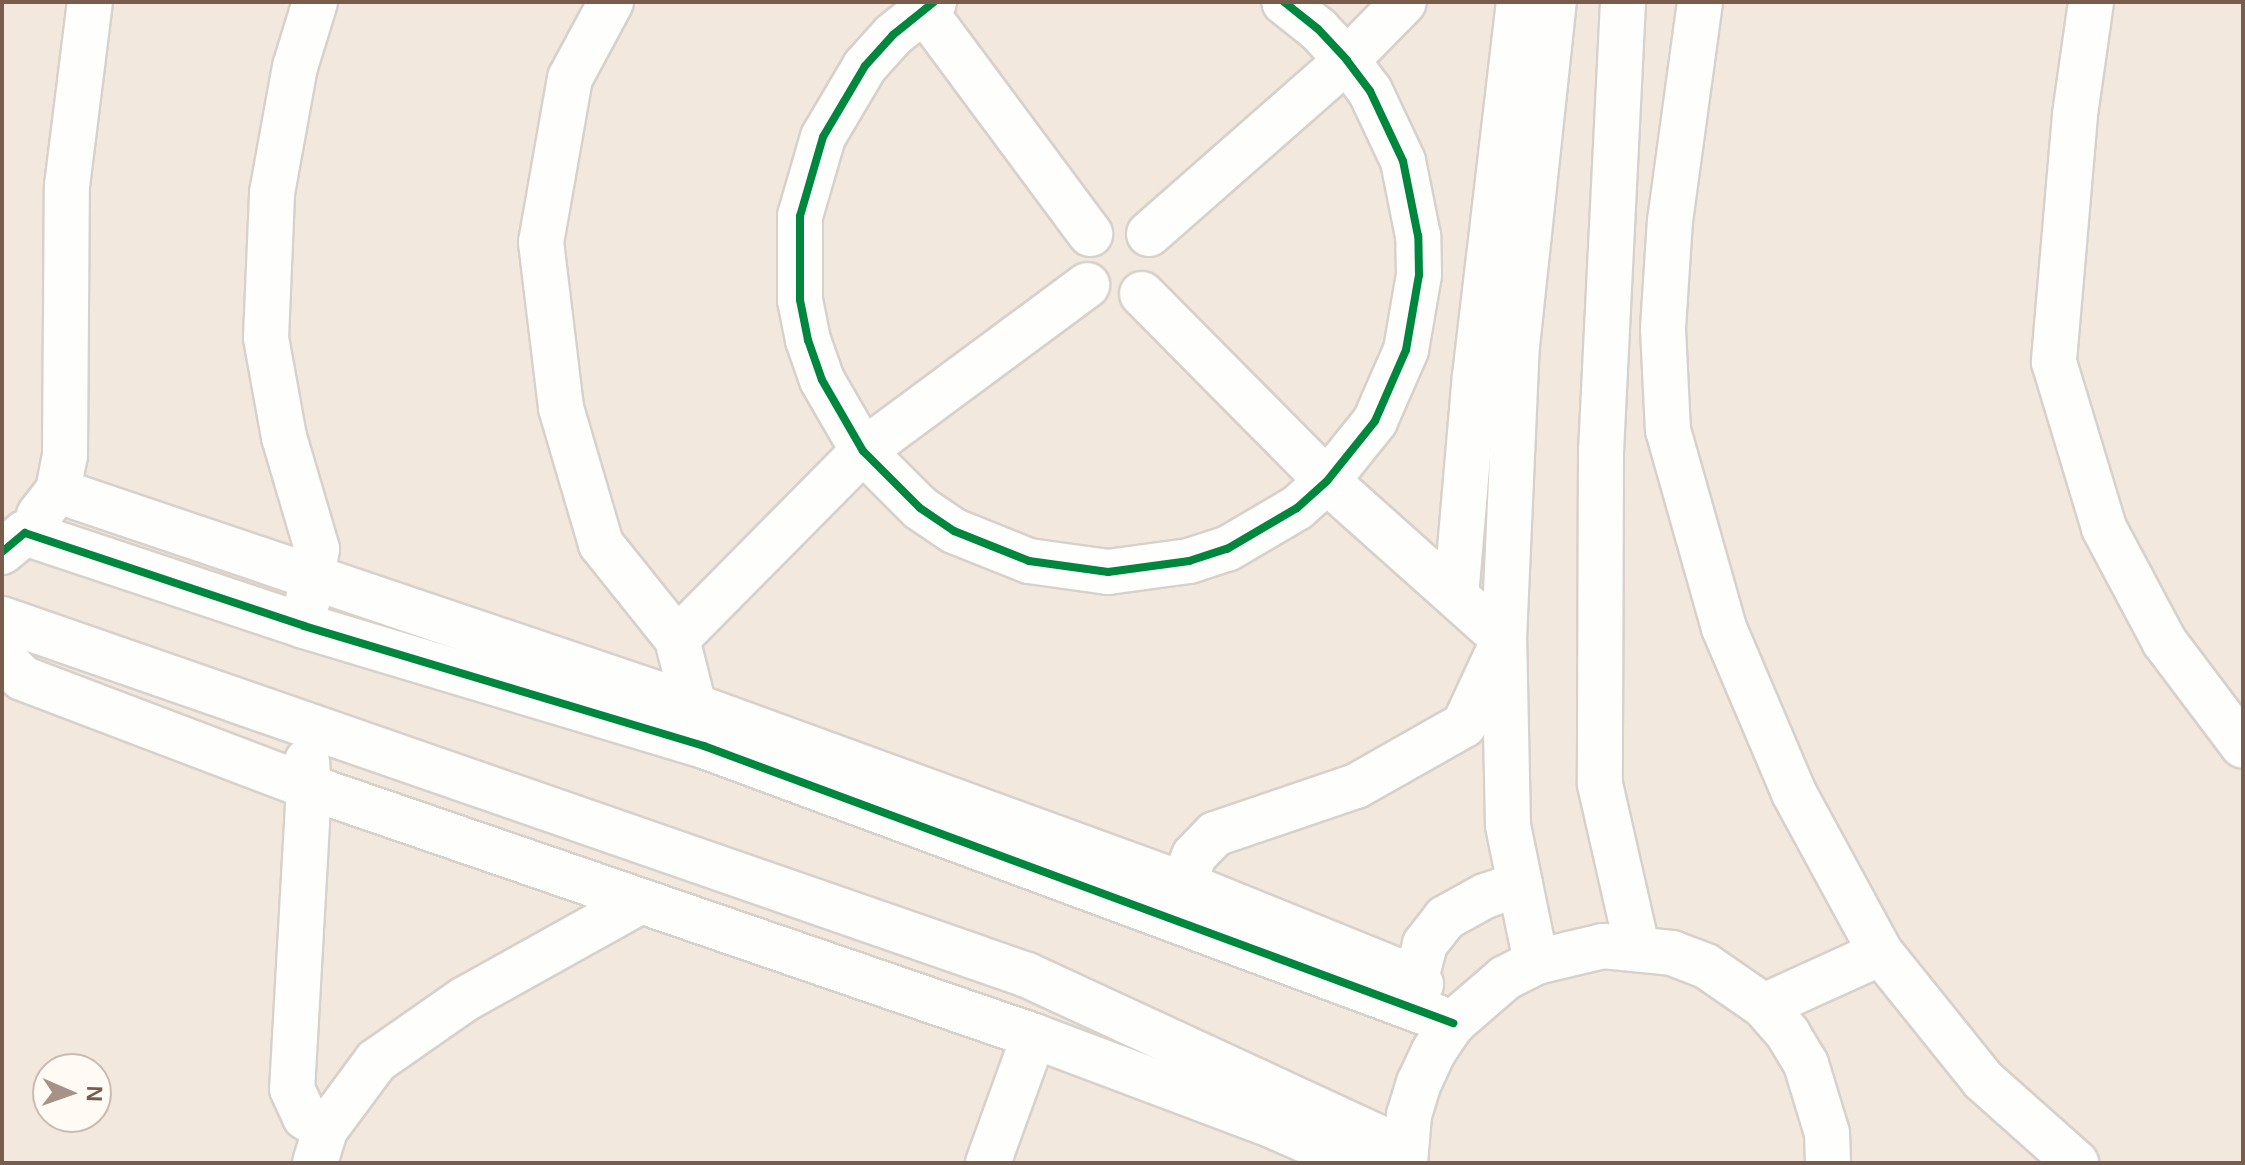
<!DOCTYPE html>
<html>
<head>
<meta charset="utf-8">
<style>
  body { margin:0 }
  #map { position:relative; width:2245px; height:1165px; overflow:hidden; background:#f9f5f0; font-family:Arial,sans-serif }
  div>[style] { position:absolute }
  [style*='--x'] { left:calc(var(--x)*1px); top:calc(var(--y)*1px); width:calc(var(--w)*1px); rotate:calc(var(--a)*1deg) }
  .residential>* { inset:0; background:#f2e8de }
  .roads { filter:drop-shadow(2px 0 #d7d1cb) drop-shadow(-2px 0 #d7d1cb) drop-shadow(0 2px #d7d1cb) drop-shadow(0 -2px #d7d1cb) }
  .minor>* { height:44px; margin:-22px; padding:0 22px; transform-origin:22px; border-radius:22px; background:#fefefd }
  .cycleway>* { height:8px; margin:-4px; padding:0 4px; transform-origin:4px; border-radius:4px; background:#00873e }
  span { translate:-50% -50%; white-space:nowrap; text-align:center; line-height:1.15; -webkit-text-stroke:8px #fffaf3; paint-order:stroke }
  .frame { position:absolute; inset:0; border:4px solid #7a5c4d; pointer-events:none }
  .north { position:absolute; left:32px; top:1053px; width:80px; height:80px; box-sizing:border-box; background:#fffaf3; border:2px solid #cabbb1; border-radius:50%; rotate:92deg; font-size:22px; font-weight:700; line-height:32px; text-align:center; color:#7a5c4d }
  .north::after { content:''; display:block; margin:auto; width:28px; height:36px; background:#a69286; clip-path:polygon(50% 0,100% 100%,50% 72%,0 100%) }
</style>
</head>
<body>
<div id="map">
  <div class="residential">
    <div style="clip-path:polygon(evenodd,2px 2px,2243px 2px,2243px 1163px,2px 1163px,2px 2px,48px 1069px,96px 1069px,96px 1117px,48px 1117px,48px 1069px)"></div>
  </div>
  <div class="roads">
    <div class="minor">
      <div style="--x:611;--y:2;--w:86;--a:118.3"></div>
      <div style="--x:570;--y:78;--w:167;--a:100"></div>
      <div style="--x:541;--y:242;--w:167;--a:83.1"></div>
      <div style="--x:561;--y:408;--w:142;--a:73.6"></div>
      <div style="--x:601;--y:544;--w:122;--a:51.3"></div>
      <div style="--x:677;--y:639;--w:94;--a:75.8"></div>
      <div style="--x:918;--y:2;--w:289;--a:53.4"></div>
      <div style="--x:934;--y:2;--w:53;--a:141.2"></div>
      <div style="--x:893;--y:35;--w:42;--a:132.1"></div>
      <div style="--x:865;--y:66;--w:82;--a:120.6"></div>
      <div style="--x:823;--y:137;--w:82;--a:106.2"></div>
      <div style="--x:800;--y:216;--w:84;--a:90"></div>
      <div style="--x:800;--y:300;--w:41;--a:78.7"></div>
      <div style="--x:808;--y:340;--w:42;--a:70.7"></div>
      <div style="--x:822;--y:380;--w:82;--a:60"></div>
      <div style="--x:863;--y:451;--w:81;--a:45"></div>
      <div style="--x:920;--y:508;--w:41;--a:34.1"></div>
      <div style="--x:954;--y:531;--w:81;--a:21.8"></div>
      <div style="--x:1029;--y:561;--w:80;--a:7.9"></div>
      <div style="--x:1108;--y:572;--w:82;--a:-7.7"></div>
      <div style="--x:1189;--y:561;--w:40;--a:-18"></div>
      <div style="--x:1227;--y:549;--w:81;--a:-30.4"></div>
      <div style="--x:1297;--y:508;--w:40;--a:-42"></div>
      <div style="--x:1327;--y:481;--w:77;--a:-51.3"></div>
      <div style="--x:1375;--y:421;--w:77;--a:-66.4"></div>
      <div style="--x:1406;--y:350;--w:76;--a:-80.2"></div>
      <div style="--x:1419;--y:275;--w:39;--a:-91"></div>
      <div style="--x:1418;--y:236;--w:76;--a:-101.3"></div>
      <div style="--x:1403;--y:161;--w:77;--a:-115.2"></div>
      <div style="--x:1370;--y:91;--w:39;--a:-127"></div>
      <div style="--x:1347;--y:60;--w:42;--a:-133.1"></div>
      <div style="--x:1318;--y:29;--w:43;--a:-141.5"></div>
      <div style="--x:1623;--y:2;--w:450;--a:92.8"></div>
      <div style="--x:1601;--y:451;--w:333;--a:90.2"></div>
      <div style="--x:1600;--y:784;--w:167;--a:77.2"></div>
      <div style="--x:1700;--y:2;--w:220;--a:97.8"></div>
      <div style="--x:1670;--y:220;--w:109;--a:93.7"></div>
      <div style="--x:1663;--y:329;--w:101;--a:87.2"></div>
      <div style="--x:1668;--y:430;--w:206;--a:74.2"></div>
      <div style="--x:1724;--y:628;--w:179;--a:67"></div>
      <div style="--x:1794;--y:793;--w:182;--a:61.5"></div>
      <div style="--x:1881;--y:953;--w:163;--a:51.2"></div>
      <div style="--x:1983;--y:1080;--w:125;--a:41.7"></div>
      <div style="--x:2091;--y:2;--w:114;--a:98.1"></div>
      <div style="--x:2075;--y:115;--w:248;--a:94.9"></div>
      <div style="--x:2054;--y:362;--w:173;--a:73.2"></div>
      <div style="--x:2104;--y:528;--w:128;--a:62"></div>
      <div style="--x:2164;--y:641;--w:131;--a:53"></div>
      <div style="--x:1149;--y:234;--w:264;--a:-41.3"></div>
      <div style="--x:1347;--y:60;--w:81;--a:-45.5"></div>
      <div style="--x:1142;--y:294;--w:263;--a:45.3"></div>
      <div style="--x:1327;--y:481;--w:237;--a:41.8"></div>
      <div style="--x:1504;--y:639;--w:95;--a:114.9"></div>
      <div style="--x:1464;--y:725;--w:124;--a:150.5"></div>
      <div style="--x:1356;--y:786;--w:149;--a:161.2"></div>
      <div style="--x:1215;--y:834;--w:30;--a:134"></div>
      <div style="--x:1194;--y:856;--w:30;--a:111"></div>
      <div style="--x:58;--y:491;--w:671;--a:18.68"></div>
      <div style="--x:694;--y:706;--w:520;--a:20"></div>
      <div style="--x:1183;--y:884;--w:251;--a:22"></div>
      <div style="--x:1416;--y:978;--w:8;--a:50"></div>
      <div style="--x:39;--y:515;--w:31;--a:-52"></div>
      <div style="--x:58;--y:491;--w:37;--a:-79"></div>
      <div style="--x:65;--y:455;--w:269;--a:-89.6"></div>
      <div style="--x:67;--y:186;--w:185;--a:-82.9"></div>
      <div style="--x:2;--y:552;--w:30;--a:-40"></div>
      <div style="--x:25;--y:533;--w:294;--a:18.4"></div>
      <div style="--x:304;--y:626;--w:418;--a:16.7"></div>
      <div style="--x:704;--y:746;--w:799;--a:20.3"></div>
      <div style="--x:1456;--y:596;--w:221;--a:-85.1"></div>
      <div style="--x:1475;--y:376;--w:377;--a:-83.3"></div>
      <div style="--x:308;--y:600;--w:52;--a:-80"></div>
      <div style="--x:317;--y:549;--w:117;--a:-106.4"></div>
      <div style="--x:284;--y:437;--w:101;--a:-100.3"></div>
      <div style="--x:266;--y:338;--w:145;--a:-87.6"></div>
      <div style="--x:272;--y:193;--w:128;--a:-79.7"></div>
      <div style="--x:295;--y:67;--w:68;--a:-72.9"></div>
      <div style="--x:2;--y:619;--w:1085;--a:19.15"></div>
      <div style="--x:1027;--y:975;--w:417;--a:24.8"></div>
      <div style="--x:677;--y:639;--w:264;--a:-45.3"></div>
      <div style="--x:863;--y:451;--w:279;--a:-36.5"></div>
      <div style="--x:2;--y:657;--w:29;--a:46"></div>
      <div style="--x:22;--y:678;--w:307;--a:20.8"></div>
      <div style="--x:309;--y:787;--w:767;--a:18.95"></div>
      <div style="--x:1034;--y:1036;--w:253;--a:20.6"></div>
      <div style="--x:1271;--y:1125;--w:95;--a:23.6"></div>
      <div style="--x:307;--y:761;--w:26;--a:86"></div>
      <div style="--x:309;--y:787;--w:302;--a:93.2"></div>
      <div style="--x:292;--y:1089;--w:31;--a:65"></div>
      <div style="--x:305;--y:1117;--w:24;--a:33"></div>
      <div style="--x:1536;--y:962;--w:140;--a:-101.6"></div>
      <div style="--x:1508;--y:825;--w:186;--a:-91.2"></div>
      <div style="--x:1504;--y:639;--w:293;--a:-87.5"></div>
      <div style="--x:1517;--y:346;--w:346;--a:-83.9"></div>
      <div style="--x:1416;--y:978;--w:35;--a:-75"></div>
      <div style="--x:1425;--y:944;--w:33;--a:-52"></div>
      <div style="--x:1445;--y:918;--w:46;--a:-28.8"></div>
      <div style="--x:1485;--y:896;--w:37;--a:-19"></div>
      <div style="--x:1764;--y:1006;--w:128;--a:-24.4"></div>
      <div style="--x:315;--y:1163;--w:34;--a:-73"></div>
      <div style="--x:325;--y:1130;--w:86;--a:-53.5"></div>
      <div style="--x:376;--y:1061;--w:108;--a:-34.9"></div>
      <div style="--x:465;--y:999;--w:201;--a:-29.1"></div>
      <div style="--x:988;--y:1163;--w:135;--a:-70.1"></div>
      <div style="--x:1405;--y:1163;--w:48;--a:-85.2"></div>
      <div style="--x:1409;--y:1115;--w:34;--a:-73"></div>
      <div style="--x:1419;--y:1083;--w:35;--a:-65"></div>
      <div style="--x:1434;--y:1051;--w:34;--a:-56"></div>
      <div style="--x:1453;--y:1023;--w:69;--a:-40.9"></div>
      <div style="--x:1505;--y:978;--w:35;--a:-27"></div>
      <div style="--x:1536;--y:962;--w:69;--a:-13.4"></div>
      <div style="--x:1603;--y:946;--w:69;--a:5.8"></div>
      <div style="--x:1672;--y:953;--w:36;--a:21"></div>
      <div style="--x:1706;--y:966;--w:70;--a:34.6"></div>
      <div style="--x:1764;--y:1006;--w:37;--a:49"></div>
      <div style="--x:1788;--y:1034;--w:35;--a:59"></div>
      <div style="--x:1806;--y:1064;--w:72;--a:73.1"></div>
      <div style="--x:1827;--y:1133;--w:30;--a:88"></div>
    </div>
  </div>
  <div class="cycleway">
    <div style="--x:934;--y:2;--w:53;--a:141.2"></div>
    <div style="--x:893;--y:35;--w:42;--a:132.1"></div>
    <div style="--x:865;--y:66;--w:82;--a:120.6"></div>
    <div style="--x:823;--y:137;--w:82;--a:106.2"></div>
    <div style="--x:800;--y:216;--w:84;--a:90"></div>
    <div style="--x:800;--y:300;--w:41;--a:78.7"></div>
    <div style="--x:808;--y:340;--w:42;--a:70.7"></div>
    <div style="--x:822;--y:380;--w:82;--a:60"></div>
    <div style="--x:863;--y:451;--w:81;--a:45"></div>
    <div style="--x:920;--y:508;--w:41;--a:34.1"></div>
    <div style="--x:954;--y:531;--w:81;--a:21.8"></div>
    <div style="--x:1029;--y:561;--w:80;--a:7.9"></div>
    <div style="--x:1108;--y:572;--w:82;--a:-7.7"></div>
    <div style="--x:1189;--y:561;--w:40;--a:-18"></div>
    <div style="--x:1227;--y:549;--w:81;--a:-30.4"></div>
    <div style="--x:1297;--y:508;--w:40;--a:-42"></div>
    <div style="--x:1327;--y:481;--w:77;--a:-51.3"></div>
    <div style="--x:1375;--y:421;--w:77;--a:-66.4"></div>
    <div style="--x:1406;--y:350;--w:76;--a:-80.2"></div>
    <div style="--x:1419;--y:275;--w:39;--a:-91"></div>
    <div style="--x:1418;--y:236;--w:76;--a:-101.3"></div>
    <div style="--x:1403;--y:161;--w:77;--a:-115.2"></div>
    <div style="--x:1370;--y:91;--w:39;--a:-127"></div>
    <div style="--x:1347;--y:60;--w:42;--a:-133.1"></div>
    <div style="--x:1318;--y:29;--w:43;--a:-141.5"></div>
    <div style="--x:2;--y:552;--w:30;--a:-40"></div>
    <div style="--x:25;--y:533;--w:294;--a:18.4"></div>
    <div style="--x:304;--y:626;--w:418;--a:16.7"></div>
    <div style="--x:704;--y:746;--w:799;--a:20.3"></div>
  </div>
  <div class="frame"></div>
  <div class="north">N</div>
</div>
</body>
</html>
